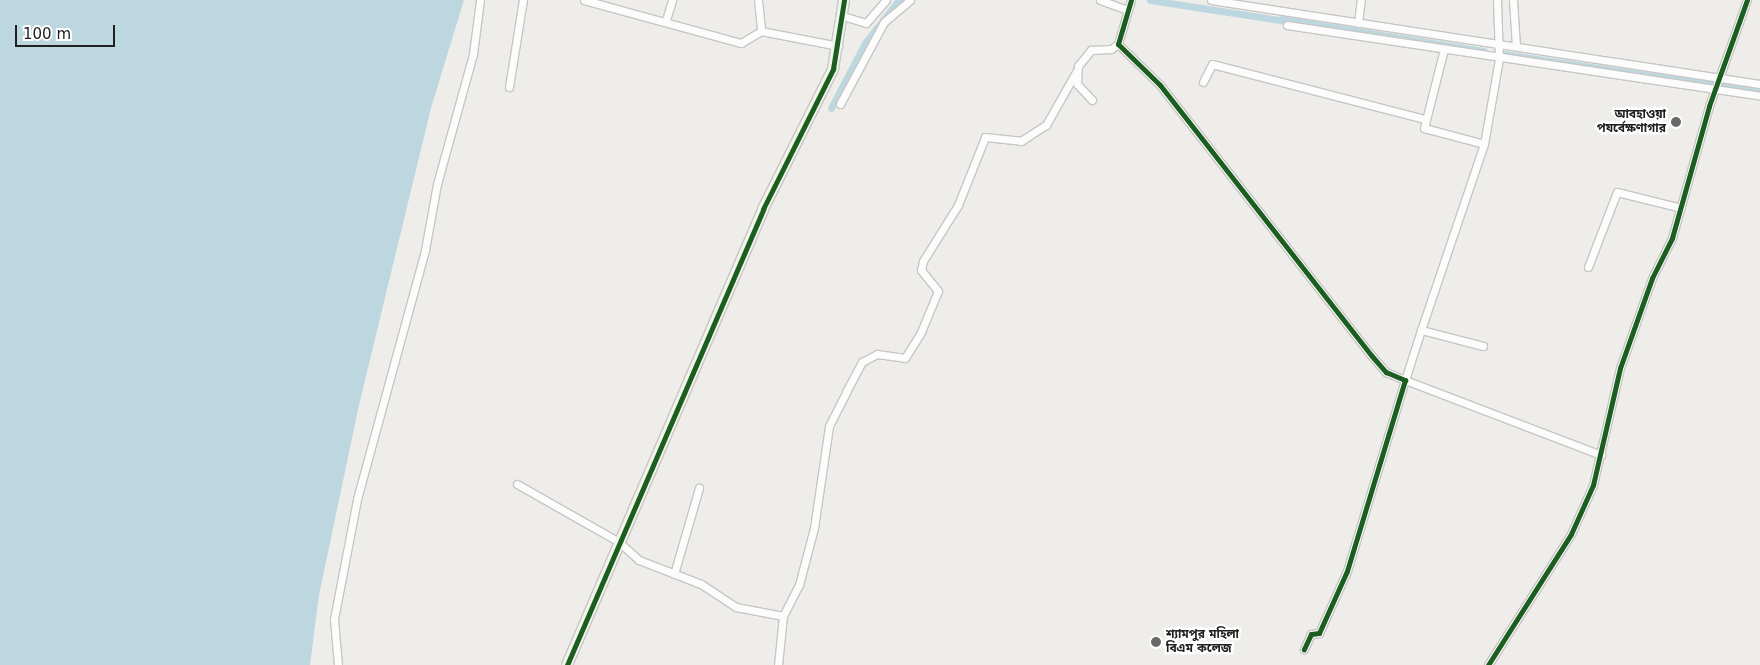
<!DOCTYPE html>
<html>
<head>
<meta charset="utf-8">
<style>
  body { margin:0 }
  #map { position:relative; width:1760px; height:665px; overflow:hidden; background:#eeede9; font-family:"DejaVu Sans","Noto Sans Bengali",sans-serif }
  div>[style] { position:absolute }
  [style*='--x'] { left:calc(var(--x)*1px); top:calc(var(--y)*1px); width:calc(var(--w)*1px); rotate:calc(var(--a)*1deg) }
  .water>* { inset:0; background:#bdd7e1 }
  .canal>* { height:7px; margin:-3.5px; padding:0 3.5px; transform-origin:3.5px; border-radius:3.5px; background:#bdd7e1 }
  .roads { filter:drop-shadow(1px 0 #c7c6c5) drop-shadow(-1px 0 #c7c6c5) drop-shadow(0 1px #c7c6c5) drop-shadow(0 -1px #c7c6c5) }
  .street>* { height:7px; margin:-3.5px; padding:0 3.5px; transform-origin:3.5px; border-radius:3.5px; background:#fcfcfc }
  .secondary>* { height:10px; margin:-5px; padding:0 5px; transform-origin:5px; border-radius:5px; background:#f3f4ec }
  .cycleway>* { height:5px; margin:-2.5px; padding:0 2.5px; transform-origin:2.5px; border-radius:2.5px; background:#1b5e20 }
  .dots>* { width:14px; height:14px; translate:-50% -50%; box-sizing:border-box; border:2px solid #fff; border-radius:50% }
  span { translate:-50% -50%; white-space:nowrap; text-align:center; line-height:1.15; -webkit-text-stroke:4.5px #fff; paint-order:stroke }
  .poi-label { font-size:12px; color:#202020; font-weight:700 }
  .right { translate:-100% -50%; text-align:right }
  .left { translate:0 -50%; text-align:left }
  .scale { position:absolute; left:15px; top:25px; width:100px; height:22px; box-sizing:border-box; border:2px solid #202020; border-top:0; padding-left:6px; font-size:15px; line-height:18px; white-space:nowrap; color:#202020; -webkit-text-stroke:4px #fff; paint-order:stroke }
</style>
</head>
<body>
<div id="map">
  <div class="water">
    <div style="clip-path:polygon(0 0,464px 0,431px 108px,359px 405px,319px 595px,310px 665px,0 665px)"></div>
  </div>
  <div class="canal">
    <div style="--x:1150;--y:0;--w:137;--a:8.8"></div>
    <div style="--x:1281;--y:19;--w:205;--a:9"></div>
    <div style="--x:1503;--y:54;--w:260;--a:8.4"></div>
    <div style="--x:831;--y:108;--w:73;--a:-62.4"></div>
    <div style="--x:865;--y:43;--w:55;--a:-51.7"></div>
  </div>
  <div class="roads">
    <div class="street">
      <div style="--x:584;--y:0;--w:163;--a:15.3"></div>
      <div style="--x:741;--y:43;--w:23;--a:-31"></div>
      <div style="--x:761;--y:31;--w:79;--a:10.9"></div>
      <div style="--x:758;--y:0;--w:31;--a:84"></div>
      <div style="--x:1100;--y:0;--w:30;--a:20"></div>
      <div style="--x:1131;--y:0;--w:46;--a:106.5"></div>
      <div style="--x:1118;--y:44;--w:59;--a:44.3"></div>
      <div style="--x:1160;--y:85;--w:343;--a:52"></div>
      <div style="--x:1371;--y:355;--w:23;--a:49"></div>
      <div style="--x:1386;--y:372;--w:21;--a:23"></div>
      <div style="--x:1405;--y:380;--w:200;--a:106.9"></div>
      <div style="--x:1347;--y:571;--w:68;--a:114.3"></div>
      <div style="--x:1319;--y:633;--w:8;--a:173"></div>
      <div style="--x:1311;--y:634;--w:17;--a:115"></div>
      <div style="--x:1211;--y:0;--w:555;--a:8.7"></div>
      <div style="--x:1513;--y:0;--w:46;--a:86.3"></div>
      <div style="--x:843;--y:16;--w:24;--a:17"></div>
      <div style="--x:866;--y:23;--w:30;--a:-49"></div>
      <div style="--x:666;--y:20;--w:21;--a:-73"></div>
      <div style="--x:1358;--y:23;--w:23;--a:-83"></div>
      <div style="--x:1287;--y:25;--w:478;--a:8.5"></div>
      <div style="--x:1444;--y:49;--w:81;--a:104.2"></div>
      <div style="--x:1424;--y:128;--w:62;--a:14.9"></div>
      <div style="--x:1203;--y:82;--w:20;--a:-63"></div>
      <div style="--x:1212;--y:64;--w:219;--a:14.5"></div>
      <div style="--x:509;--y:87;--w:88;--a:-80.9"></div>
      <div style="--x:1092;--y:100;--w:22;--a:-133"></div>
      <div style="--x:1077;--y:84;--w:18;--a:-87"></div>
      <div style="--x:1078;--y:66;--w:21;--a:-51"></div>
      <div style="--x:1091;--y:50;--w:20;--a:-3"></div>
      <div style="--x:1111;--y:49;--w:9;--a:-36"></div>
      <div style="--x:840;--y:104;--w:93;--a:-61.8"></div>
      <div style="--x:884;--y:22;--w:34;--a:-40"></div>
      <div style="--x:1588;--y:267;--w:80;--a:-68.9"></div>
      <div style="--x:1617;--y:192;--w:66;--a:14"></div>
      <div style="--x:1421;--y:330;--w:196;--a:-71.3"></div>
      <div style="--x:1484;--y:144;--w:86;--a:-80"></div>
      <div style="--x:1499;--y:59;--w:59;--a:-91.9"></div>
      <div style="--x:1483;--y:346;--w:64;--a:-165.5"></div>
      <div style="--x:1421;--y:330;--w:52;--a:107.7"></div>
      <div style="--x:1405;--y:380;--w:210;--a:20.9"></div>
      <div style="--x:517;--y:484;--w:117;--a:29.6"></div>
      <div style="--x:619;--y:542;--w:27;--a:42"></div>
      <div style="--x:639;--y:560;--w:66;--a:21.2"></div>
      <div style="--x:701;--y:584;--w:42;--a:33.3"></div>
      <div style="--x:736;--y:607;--w:48;--a:10.8"></div>
      <div style="--x:783;--y:616;--w:49;--a:95.8"></div>
      <div style="--x:674;--y:574;--w:90;--a:-73.8"></div>
      <div style="--x:783;--y:616;--w:35;--a:-63"></div>
      <div style="--x:799;--y:585;--w:59;--a:-75.3"></div>
      <div style="--x:814;--y:528;--w:103;--a:-81.6"></div>
      <div style="--x:829;--y:426;--w:38;--a:-63"></div>
      <div style="--x:846;--y:392;--w:34;--a:-62"></div>
      <div style="--x:862;--y:362;--w:17;--a:-28"></div>
      <div style="--x:877;--y:354;--w:28;--a:8"></div>
      <div style="--x:905;--y:358;--w:31;--a:-58"></div>
      <div style="--x:921;--y:332;--w:44;--a:-67.5"></div>
      <div style="--x:938;--y:291;--w:27;--a:-129"></div>
      <div style="--x:921;--y:270;--w:9;--a:-77"></div>
      <div style="--x:923;--y:261;--w:66;--a:-58"></div>
      <div style="--x:958;--y:205;--w:73;--a:-68.3"></div>
      <div style="--x:985;--y:137;--w:36;--a:6"></div>
      <div style="--x:1021;--y:141;--w:30;--a:-33"></div>
      <div style="--x:1046;--y:125;--w:61;--a:-60.5"></div>
      <div style="--x:338;--y:665;--w:46;--a:-95"></div>
      <div style="--x:334;--y:619;--w:122;--a:-79.1"></div>
      <div style="--x:357;--y:499;--w:258;--a:-74.7"></div>
      <div style="--x:425;--y:250;--w:67;--a:-79.7"></div>
      <div style="--x:437;--y:184;--w:135;--a:-74.5"></div>
      <div style="--x:473;--y:54;--w:54;--a:-82.6"></div>
      <div style="--x:1488;--y:665;--w:155;--a:-57.6"></div>
      <div style="--x:1571;--y:534;--w:54;--a:-65.8"></div>
      <div style="--x:1593;--y:485;--w:120;--a:-77"></div>
      <div style="--x:1620;--y:368;--w:96;--a:-70.4"></div>
      <div style="--x:1652;--y:278;--w:45;--a:-63.4"></div>
      <div style="--x:1672;--y:238;--w:137;--a:-74.3"></div>
      <div style="--x:1709;--y:106;--w:113;--a:-70.3"></div>
    </div>
    <div class="secondary">
      <div style="--x:567;--y:665;--w:496;--a:-66.7"></div>
      <div style="--x:763;--y:209;--w:157;--a:-63.4"></div>
      <div style="--x:833;--y:69;--w:70;--a:-80.9"></div>
    </div>
  </div>
  <div class="cycleway">
    <div style="--x:1131;--y:0;--w:46;--a:106.5"></div>
    <div style="--x:1118;--y:44;--w:59;--a:44.3"></div>
    <div style="--x:1160;--y:85;--w:343;--a:52"></div>
    <div style="--x:1371;--y:355;--w:23;--a:49"></div>
    <div style="--x:1386;--y:372;--w:21;--a:23"></div>
    <div style="--x:1405;--y:380;--w:200;--a:106.9"></div>
    <div style="--x:1347;--y:571;--w:68;--a:114.3"></div>
    <div style="--x:1319;--y:633;--w:8;--a:173"></div>
    <div style="--x:1311;--y:634;--w:17;--a:115"></div>
    <div style="--x:567;--y:665;--w:496;--a:-66.7"></div>
    <div style="--x:763;--y:209;--w:157;--a:-63.4"></div>
    <div style="--x:833;--y:69;--w:70;--a:-80.9"></div>
    <div style="--x:1488;--y:665;--w:155;--a:-57.6"></div>
    <div style="--x:1571;--y:534;--w:54;--a:-65.8"></div>
    <div style="--x:1593;--y:485;--w:120;--a:-77"></div>
    <div style="--x:1620;--y:368;--w:96;--a:-70.4"></div>
    <div style="--x:1652;--y:278;--w:45;--a:-63.4"></div>
    <div style="--x:1672;--y:238;--w:137;--a:-74.3"></div>
    <div style="--x:1709;--y:106;--w:113;--a:-70.3"></div>
  </div>
  <div class="dots">
    <div style="left:1676px;top:122px;background:#686866"></div>
    <div style="left:1156px;top:642px;background:#686866"></div>
  </div>
  <div class="poi-label">
    <span class="right" style="left:1666px;top:122px">আবহাওয়া<br>পযর্বেক্ষণাগার</span>
    <span class="left" style="left:1166px;top:642px">শ্যামপুর মহিলা<br>বিএম কলেজ</span>
  </div>
  <div class="scale">100 m</div>
</div>
</body>
</html>
